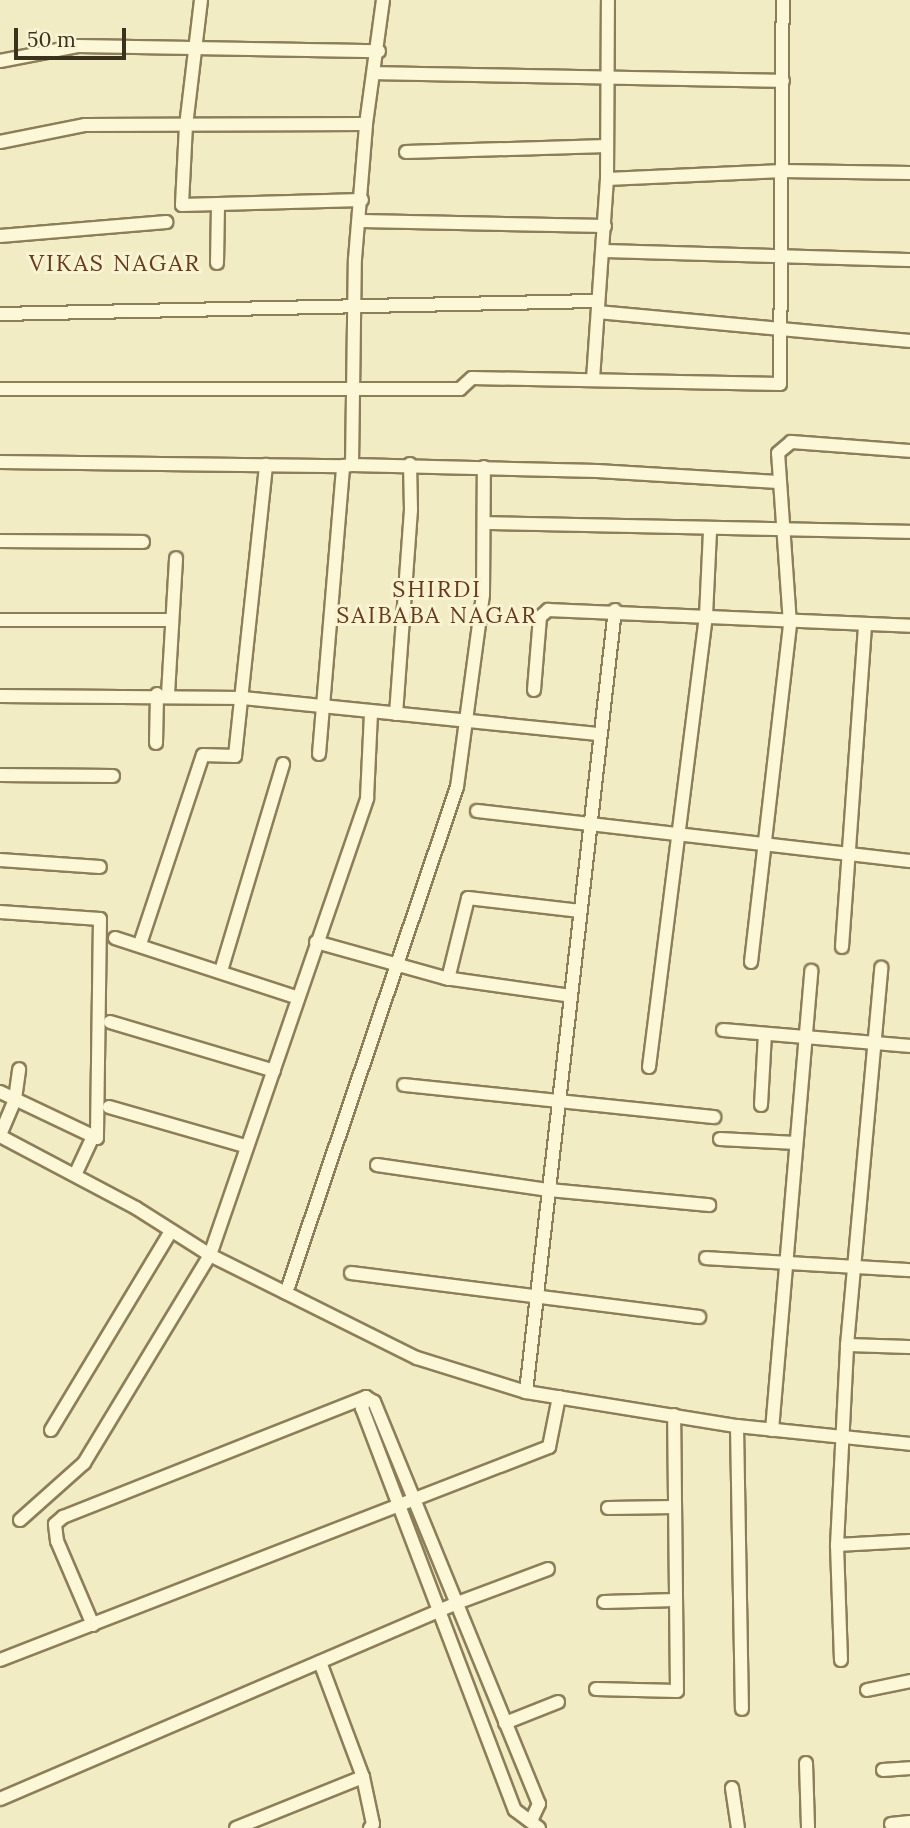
<!DOCTYPE html>
<html>
<head>
<meta charset="utf-8">
<style>
  body { margin:0 }
  #map { position:relative; width:910px; height:1828px; overflow:hidden; background:#f1ecc3; font-family:Lora,serif }
  div>[style] { position:absolute }
  [style*='--x'] { left:calc(var(--x)*1px); top:calc(var(--y)*1px); width:calc(var(--w)*1px); rotate:calc(var(--a)*1deg) }
  .roads { filter:drop-shadow(2px 0 #8c7e58) drop-shadow(-2px 0 #8c7e58) drop-shadow(0 2px #8c7e58) drop-shadow(0 -2px #8c7e58) }
  .minor>* { height:12px; margin:-6px; padding:0 6px; transform-origin:6px; border-radius:6px; background:#fbf7d7 }
  span { translate:-50% -50%; white-space:nowrap; text-align:center; line-height:1.15; -webkit-text-stroke:6px #f8f4d3; paint-order:stroke }
  .neighbourhood-label { font-size:23px; color:#6b3a1a; letter-spacing:2px }
  .scale { position:absolute; left:14px; top:28px; width:112px; height:32px; box-sizing:border-box; border:4px solid #3b321d; border-top:0; padding-left:9px; font-size:21px; line-height:24px; white-space:nowrap; color:#3b321d; -webkit-text-stroke:5px #f8f4d3; paint-order:stroke }
</style>
</head>
<body>
<div id="map">
  <div class="roads">
    <div class="minor">
      <div style="--x:201;--y:0;--w:126;--a:96.8"></div>
      <div style="--x:186;--y:125;--w:80;--a:92.9"></div>
      <div style="--x:182;--y:205;--w:180;--a:-1.6"></div>
      <div style="--x:0;--y:61;--w:79;--a:-10.9"></div>
      <div style="--x:78;--y:46;--w:301;--a:1"></div>
      <div style="--x:375;--y:73;--w:408;--a:1.1"></div>
      <div style="--x:0;--y:142;--w:87;--a:-11.3"></div>
      <div style="--x:85;--y:125;--w:281;--a:-0.2"></div>
      <div style="--x:406;--y:152;--w:201;--a:-1.7"></div>
      <div style="--x:607;--y:179;--w:176;--a:-2.6"></div>
      <div style="--x:783;--y:171;--w:127;--a:0.9"></div>
      <div style="--x:362;--y:221;--w:243;--a:1.2"></div>
      <div style="--x:0;--y:236;--w:167;--a:-4.8"></div>
      <div style="--x:603;--y:251;--w:307;--a:1.7"></div>
      <div style="--x:217;--y:263;--w:56;--a:-89"></div>
      <div style="--x:598;--y:312;--w:313;--a:5.3"></div>
      <div style="--x:0;--y:314;--w:598;--a:-1.25"></div>
      <div style="--x:593;--y:379;--w:200;--a:-86"></div>
      <div style="--x:607;--y:179;--w:179;--a:-89.7"></div>
      <div style="--x:0;--y:389;--w:460;--a:0"></div>
      <div style="--x:460;--y:389;--w:16;--a:-43"></div>
      <div style="--x:472;--y:378;--w:308;--a:1.1"></div>
      <div style="--x:780;--y:384;--w:384;--a:-89.6"></div>
      <div style="--x:0;--y:462;--w:343;--a:0.7"></div>
      <div style="--x:352;--y:465;--w:245;--a:1.4"></div>
      <div style="--x:597;--y:471;--w:181;--a:3.5"></div>
      <div style="--x:485;--y:523;--w:425;--a:1.2"></div>
      <div style="--x:0;--y:541;--w:143;--a:0.4"></div>
      <div style="--x:0;--y:620;--w:171;--a:0"></div>
      <div style="--x:534;--y:690;--w:73;--a:-85.3"></div>
      <div style="--x:540;--y:617;--w:11;--a:-41"></div>
      <div style="--x:548;--y:610;--w:362;--a:2.5"></div>
      <div style="--x:168;--y:694;--w:136;--a:-86.6"></div>
      <div style="--x:0;--y:696;--w:243;--a:0.5"></div>
      <div style="--x:243;--y:698;--w:359;--a:5.8"></div>
      <div style="--x:396;--y:714;--w:205;--a:-85.8"></div>
      <div style="--x:411;--y:510;--w:46;--a:-91.2"></div>
      <div style="--x:156;--y:743;--w:49;--a:-88.8"></div>
      <div style="--x:319;--y:754;--w:289;--a:-85.2"></div>
      <div style="--x:343;--y:466;--w:9;--a:-6"></div>
      <div style="--x:352;--y:465;--w:206;--a:-89.2"></div>
      <div style="--x:355;--y:259;--w:135;--a:-85.3"></div>
      <div style="--x:366;--y:124;--w:125;--a:-82.2"></div>
      <div style="--x:0;--y:775;--w:113;--a:0.5"></div>
      <div style="--x:477;--y:811;--w:436;--a:6.6"></div>
      <div style="--x:0;--y:860;--w:100;--a:4"></div>
      <div style="--x:0;--y:912;--w:100;--a:4"></div>
      <div style="--x:100;--y:919;--w:219;--a:90.8"></div>
      <div style="--x:97;--y:1138;--w:107;--a:-154.6"></div>
      <div style="--x:115;--y:938;--w:190;--a:18.1"></div>
      <div style="--x:316;--y:942;--w:134;--a:15.6"></div>
      <div style="--x:445;--y:978;--w:127;--a:8.1"></div>
      <div style="--x:140;--y:944;--w:199;--a:-71.6"></div>
      <div style="--x:203;--y:755;--w:32;--a:2"></div>
      <div style="--x:235;--y:756;--w:293;--a:-83.9"></div>
      <div style="--x:842;--y:947;--w:322;--a:-85.9"></div>
      <div style="--x:751;--y:962;--w:340;--a:-83.4"></div>
      <div style="--x:790;--y:624;--w:171;--a:-94"></div>
      <div style="--x:778;--y:453;--w:17;--a:-40"></div>
      <div style="--x:791;--y:442;--w:119;--a:4.3"></div>
      <div style="--x:221;--y:971;--w:216;--a:-73.3"></div>
      <div style="--x:448;--y:979;--w:83;--a:-76.1"></div>
      <div style="--x:468;--y:898;--w:113;--a:6.6"></div>
      <div style="--x:110;--y:1022;--w:171;--a:16.6"></div>
      <div style="--x:723;--y:1030;--w:188;--a:4.9"></div>
      <div style="--x:649;--y:1067;--w:455;--a:-82.8"></div>
      <div style="--x:706;--y:616;--w:86;--a:-87.3"></div>
      <div style="--x:404;--y:1085;--w:312;--a:5.9"></div>
      <div style="--x:761;--y:1105;--w:71;--a:-86.8"></div>
      <div style="--x:109;--y:1107;--w:141;--a:16"></div>
      <div style="--x:0;--y:1135;--w:39;--a:-67"></div>
      <div style="--x:15;--y:1099;--w:30;--a:-82"></div>
      <div style="--x:0;--y:1136;--w:154;--a:27.9"></div>
      <div style="--x:136;--y:1208;--w:88;--a:32.4"></div>
      <div style="--x:210;--y:1255;--w:231;--a:26.5"></div>
      <div style="--x:417;--y:1358;--w:114;--a:17.3"></div>
      <div style="--x:526;--y:1392;--w:214;--a:9.2"></div>
      <div style="--x:737;--y:1426;--w:174;--a:5.9"></div>
      <div style="--x:720;--y:1139;--w:76;--a:3"></div>
      <div style="--x:377;--y:1165;--w:174;--a:8.3"></div>
      <div style="--x:549;--y:1190;--w:161;--a:5.4"></div>
      <div style="--x:75;--y:1175;--w:40;--a:-65"></div>
      <div style="--x:706;--y:1258;--w:204;--a:3.4"></div>
      <div style="--x:351;--y:1273;--w:351;--a:7.2"></div>
      <div style="--x:286;--y:1293;--w:534;--a:-71.33"></div>
      <div style="--x:457;--y:787;--w:194;--a:-82.3"></div>
      <div style="--x:483;--y:595;--w:128;--a:-89.6"></div>
      <div style="--x:847;--y:1345;--w:379;--a:-84.8"></div>
      <div style="--x:526;--y:1392;--w:787;--a:-83.51"></div>
      <div style="--x:737;--y:1426;--w:283;--a:89"></div>
      <div style="--x:51;--y:1430;--w:232;--a:-58.9"></div>
      <div style="--x:772;--y:1430;--w:461;--a:-85.1"></div>
      <div style="--x:608;--y:1508;--w:66;--a:-0.9"></div>
      <div style="--x:20;--y:1520;--w:86;--a:-41.7"></div>
      <div style="--x:84;--y:1463;--w:243;--a:-58.8"></div>
      <div style="--x:210;--y:1255;--w:483;--a:-71"></div>
      <div style="--x:367;--y:798;--w:85;--a:-87.3"></div>
      <div style="--x:837;--y:1545;--w:73;--a:-3.1"></div>
      <div style="--x:604;--y:1602;--w:72;--a:-1.6"></div>
      <div style="--x:93;--y:1625;--w:91;--a:-113.2"></div>
      <div style="--x:57;--y:1541;--w:17;--a:-97"></div>
      <div style="--x:55;--y:1524;--w:11;--a:-41"></div>
      <div style="--x:63;--y:1517;--w:326;--a:-21.6"></div>
      <div style="--x:0;--y:1660;--w:589;--a:-21.21"></div>
      <div style="--x:549;--y:1447;--w:51;--a:-78.7"></div>
      <div style="--x:841;--y:1660;--w:115;--a:-92"></div>
      <div style="--x:837;--y:1545;--w:200;--a:-87.1"></div>
      <div style="--x:847;--y:1345;--w:63;--a:1.8"></div>
      <div style="--x:596;--y:1689;--w:81;--a:1.4"></div>
      <div style="--x:677;--y:1691;--w:276;--a:-90.6"></div>
      <div style="--x:867;--y:1690;--w:44;--a:-11.8"></div>
      <div style="--x:505;--y:1723;--w:57;--a:-21.6"></div>
      <div style="--x:806;--y:1763;--w:65;--a:88.2"></div>
      <div style="--x:883;--y:1770;--w:27;--a:-4"></div>
      <div style="--x:363;--y:1777;--w:48;--a:78"></div>
      <div style="--x:373;--y:1824;--w:5;--a:127"></div>
      <div style="--x:732;--y:1788;--w:40;--a:81.5"></div>
      <div style="--x:0;--y:1799;--w:497;--a:-23.2"></div>
      <div style="--x:457;--y:1603;--w:97;--a:-20.5"></div>
      <div style="--x:531;--y:1821;--w:19;--a:-65"></div>
      <div style="--x:539;--y:1804;--w:435;--a:-112.3"></div>
      <div style="--x:374;--y:1402;--w:9;--a:-148"></div>
      <div style="--x:366;--y:1397;--w:12;--a:110"></div>
      <div style="--x:362;--y:1408;--w:430;--a:69.2"></div>
      <div style="--x:515;--y:1810;--w:30;--a:37"></div>
      <div style="--x:891;--y:1824;--w:19;--a:-6"></div>
      <div style="--x:236;--y:1828;--w:137;--a:-21.9"></div>
      <div style="--x:363;--y:1777;--w:123;--a:-110.5"></div>
    </div>
  </div>
  <div class="neighbourhood-label">
    <span style="left:115px;top:263px">VIKAS NAGAR</span>
    <span style="left:437px;top:602px">SHIRDI<br>SAIBABA NAGAR</span>
  </div>
  <div class="scale">50 m</div>
</div>
</body>
</html>
